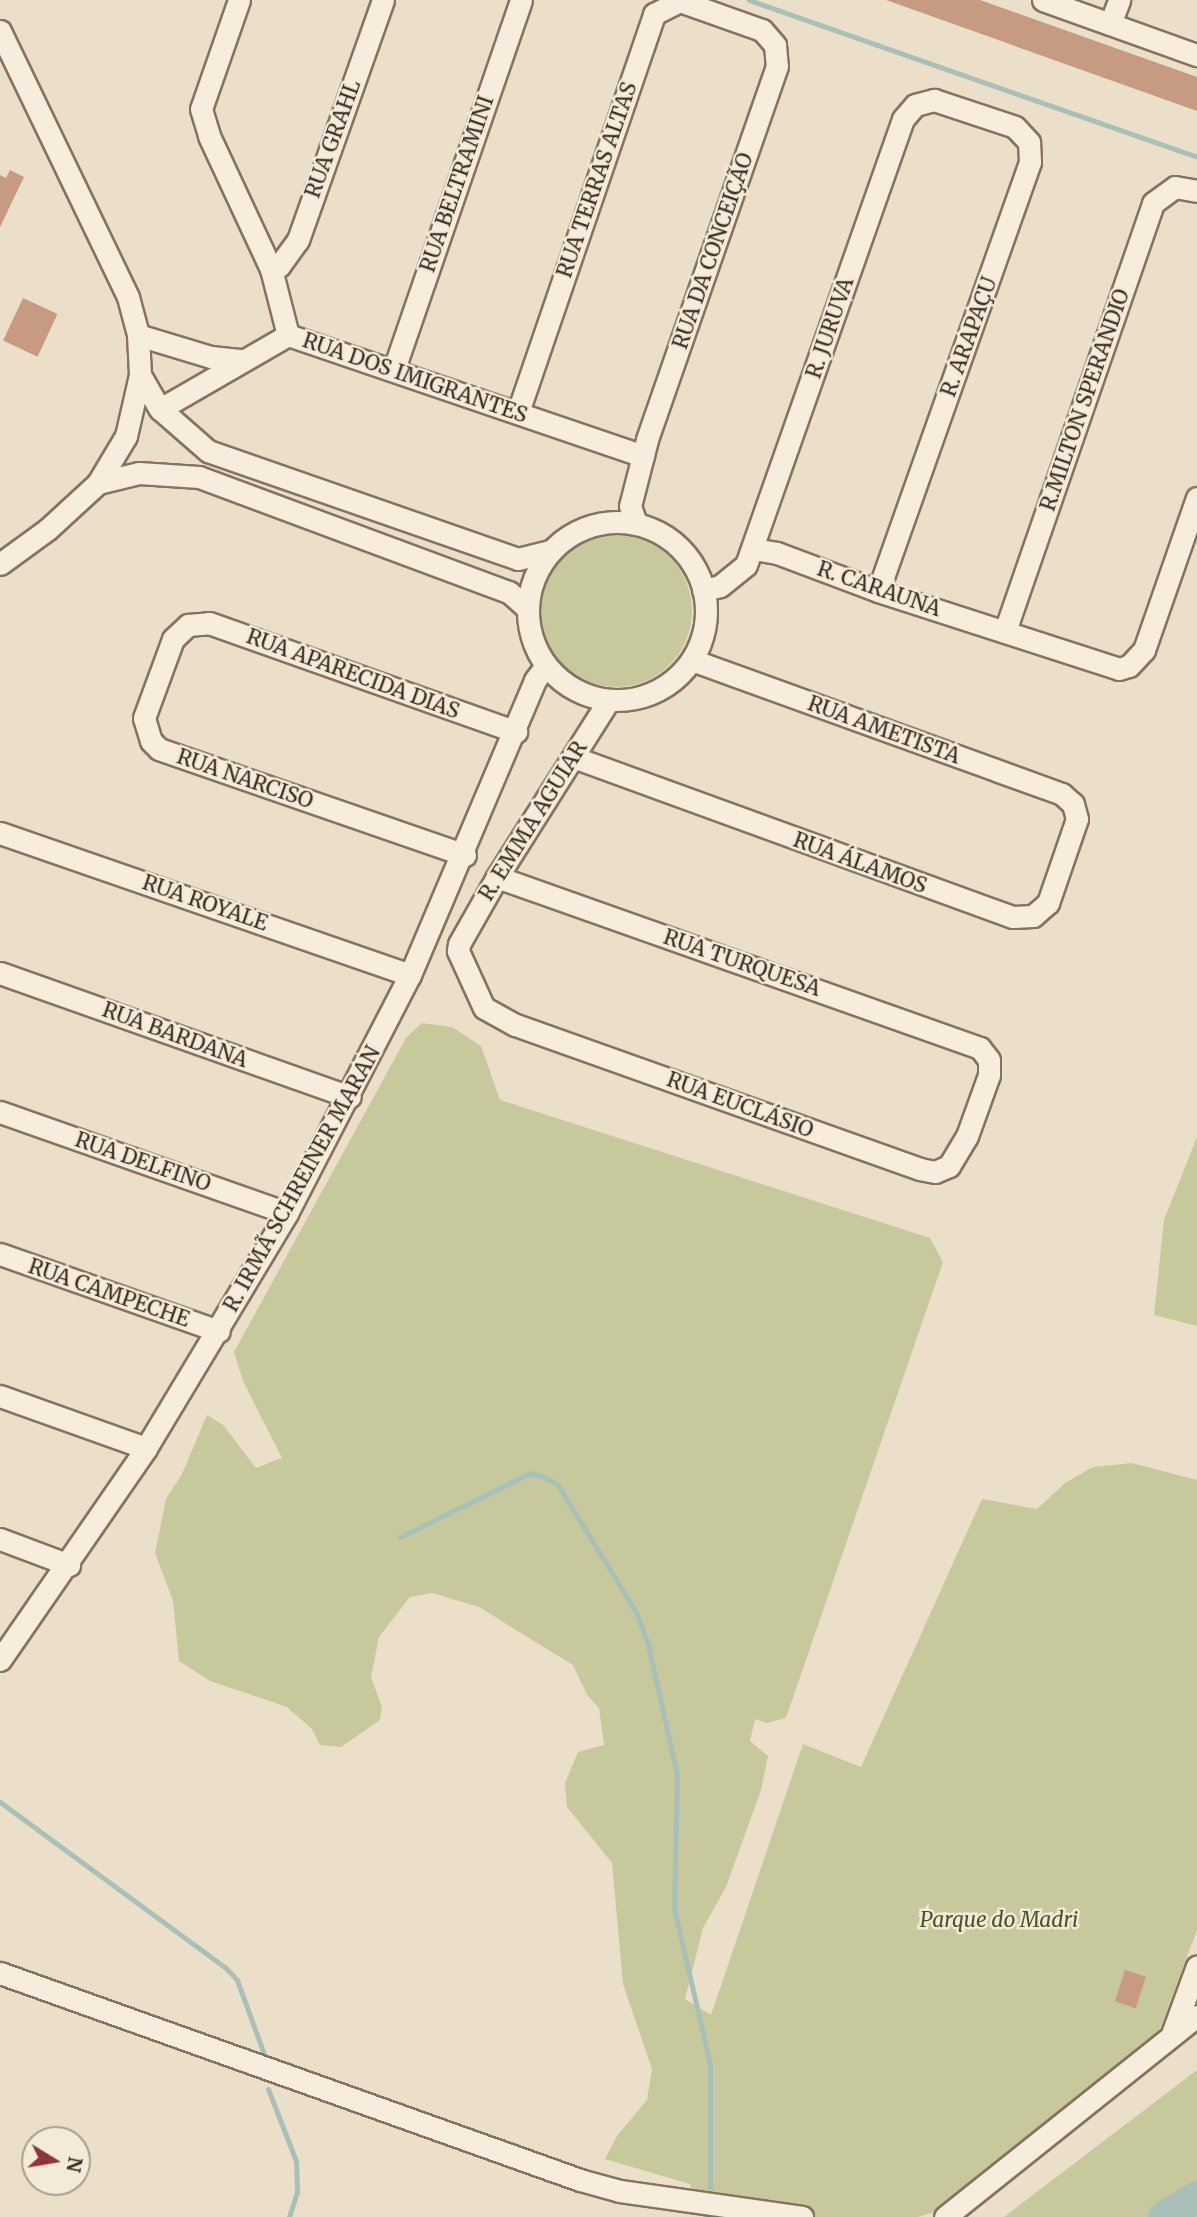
<!DOCTYPE html>
<html>
<head>
<meta charset="utf-8">
<style>
  body { margin:0 }
  #map { position:relative; width:1197px; height:2217px; overflow:hidden; background:#ebdfc9; font-family:Merriweather,serif }
  div>[style] { position:absolute }
  [style*='--x'] { left:calc(var(--x)*1px); top:calc(var(--y)*1px); width:calc(var(--w)*1px); rotate:calc(var(--a)*1deg) }
  .green>* { inset:0; background:#c7c99d }
  .round { border-radius:50% }
  .stream>* { height:5px; margin:-2.5px; padding:0 2.5px; transform-origin:2.5px; border-radius:2.5px; background:#a9c0b8 }
  .river>* { height:32px; margin:-16px; padding:0 16px; transform-origin:16px; border-radius:16px; background:#a9c0b8 }
  .building>* { inset:0; background:#c79a82; transform-origin:0 0 }
  .roads { filter:drop-shadow(2px 0 #87725f) drop-shadow(-2px 0 #87725f) drop-shadow(0 2px #87725f) drop-shadow(0 -2px #87725f) }
  .minor>* { height:21px; margin:-10.5px; padding:0 10.5px; transform-origin:10.5px; border-radius:10.5px; background:#f7eddc }
  .minor>.ring { margin:-10.5px; padding:0; box-sizing:content-box; background:none; border:21px solid #f7eddc; border-radius:50% }
  span { translate:-50% -50%; white-space:nowrap; text-align:center; line-height:1.15; -webkit-text-stroke:5px #f3ead8; paint-order:stroke }
  .street-label { font-size:21px; color:#382b21 }
  .park-label { font-size:21px; color:#4b5329; font-style:italic }
  .north { position:absolute; left:21px; top:2126px; width:70px; height:70px; box-sizing:border-box; background:#f3ead8; border:2px solid #a89e8f; border-radius:50%; rotate:101deg; font-size:19px; font-weight:700; line-height:28px; text-align:center; color:#382b21 }
  .north::after { content:''; display:block; margin:auto; width:24px; height:32px; background:#91333a; clip-path:polygon(50% 0,100% 100%,50% 72%,0 100%) }
</style>
</head>
<body>
<div id="map">
  <div class="green">
    <div class="round" style="left:540px;top:535px;width:152px;height:152px"></div>
    <div style="clip-path:polygon(422px 1023px,452px 1027px,481px 1046px,500px 1100px,930px 1238px,943px 1262px,786px 1718px,767px 1723px,755px 1719px,750px 1741px,768px 1756px,761px 1790px,726px 1887px,703px 1928px,685px 1999px,711px 2015px,803px 1744px,861px 1767px,982px 1499px,1037px 1509px,1065px 1483px,1093px 1467px,1132px 1463px,1197px 1480px,1197px 1930px,1158px 2034px,957px 2206px,918px 2217px,703px 2217px,690px 2184px,605px 2159px,617px 2136px,647px 2100px,652px 2069px,623px 1984px,612px 1863px,567px 1807px,565px 1783px,578px 1752px,604px 1745px,599px 1708px,587px 1695px,573px 1665px,479px 1607px,432px 1593px,410px 1597px,379px 1637px,371px 1677px,382px 1707px,380px 1720px,341px 1747px,320px 1745px,312px 1729px,287px 1707px,210px 1681px,179px 1661px,173px 1601px,155px 1553px,166px 1499px,182px 1474px,207px 1415px,223px 1425px,256px 1468px,282px 1458px,243px 1381px,234px 1352px,406px 1038px)"></div>
    <div style="clip-path:polygon(1197px 1137px,1197px 1326px,1154px 1315px,1164px 1220px)"></div>
    <div style="clip-path:polygon(1197px 2070px,1197px 2217px,1004px 2217px)"></div>
  </div>
  <div class="stream">
    <div style="--x:749;--y:0;--w:475;--a:19.3"></div>
    <div style="--x:400;--y:1537;--w:145;--a:-26.2"></div>
    <div style="--x:530;--y:1473;--w:12;--a:14"></div>
    <div style="--x:542;--y:1476;--w:18;--a:29"></div>
    <div style="--x:558;--y:1485;--w:151;--a:58.5"></div>
    <div style="--x:637;--y:1614;--w:32;--a:70"></div>
    <div style="--x:648;--y:1644;--w:134;--a:77.5"></div>
    <div style="--x:677;--y:1775;--w:133;--a:91.3"></div>
    <div style="--x:674;--y:1908;--w:160;--a:77"></div>
    <div style="--x:710;--y:2064;--w:123;--a:90"></div>
    <div style="--x:0;--y:1802;--w:279;--a:36.3"></div>
    <div style="--x:225;--y:1967;--w:18;--a:47"></div>
    <div style="--x:237;--y:1980;--w:79;--a:70"></div>
    <div style="--x:268;--y:2089;--w:77;--a:68.7"></div>
    <div style="--x:296;--y:2161;--w:31;--a:88"></div>
    <div style="--x:297;--y:2192;--w:26;--a:108"></div>
  </div>
  <div class="river">
    <div style="--x:1164;--y:2217;--w:39;--a:-31"></div>
  </div>
  <div class="building">
    <div style="clip-path:polygon(886px 0,980px 0,1197px 77px,1197px 111px)"></div>
    <div style="clip-path:polygon(10px 170px,24px 177px,0 227px,0 175px,6px 178px)"></div>
    <div style="left:23px;top:298px;width:38px;height:47px;rotate:25deg"></div>
    <div style="left:1125px;top:1970px;width:22px;height:33px;rotate:18deg"></div>
  </div>
  <div class="roads">
    <div class="minor">
      <div style="--x:239;--y:0;--w:115;--a:109.2"></div>
      <div style="--x:201;--y:109;--w:28;--a:73"></div>
      <div style="--x:209;--y:136;--w:147;--a:65"></div>
      <div style="--x:271;--y:269;--w:68;--a:75.6"></div>
      <div style="--x:288;--y:335;--w:375;--a:18.8"></div>
      <div style="--x:1043;--y:0;--w:164;--a:19.7"></div>
      <div style="--x:1110;--y:24;--w:26;--a:-69"></div>
      <div style="--x:0;--y:31;--w:295;--a:64.3"></div>
      <div style="--x:128;--y:297;--w:39;--a:75"></div>
      <div style="--x:138;--y:335;--w:40;--a:87.1"></div>
      <div style="--x:140;--y:375;--w:63;--a:102.9"></div>
      <div style="--x:126;--y:436;--w:55;--a:120.8"></div>
      <div style="--x:98;--y:483;--w:68;--a:137.4"></div>
      <div style="--x:48;--y:529;--w:59;--a:143.9"></div>
      <div style="--x:271;--y:269;--w:9;--a:-21"></div>
      <div style="--x:279;--y:266;--w:32;--a:-54"></div>
      <div style="--x:298;--y:240;--w:255;--a:-70.5"></div>
      <div style="--x:138;--y:335;--w:76;--a:16.8"></div>
      <div style="--x:211;--y:357;--w:31;--a:6"></div>
      <div style="--x:394;--y:369;--w:390;--a:-71"></div>
      <div style="--x:140;--y:375;--w:39;--a:60"></div>
      <div style="--x:160;--y:409;--w:64;--a:41.2"></div>
      <div style="--x:208;--y:451;--w:328;--a:19.2"></div>
      <div style="--x:518;--y:559;--w:33;--a:-14"></div>
      <div style="--x:160;--y:409;--w:148;--a:-30"></div>
      <div style="--x:518;--y:412;--w:421;--a:-71.1"></div>
      <div style="--x:654;--y:14;--w:29;--a:-27"></div>
      <div style="--x:680;--y:1;--w:87;--a:19.5"></div>
      <div style="--x:762;--y:30;--w:20;--a:49"></div>
      <div style="--x:775;--y:45;--w:21;--a:85"></div>
      <div style="--x:777;--y:66;--w:396;--a:109.2"></div>
      <div style="--x:647;--y:440;--w:68;--a:104.4"></div>
      <div style="--x:630;--y:506;--w:18;--a:71"></div>
      <div style="--x:98;--y:483;--w:42;--a:-13.7"></div>
      <div style="--x:139;--y:473;--w:60;--a:3.8"></div>
      <div style="--x:199;--y:477;--w:331;--a:20.4"></div>
      <div style="--x:509;--y:592;--w:24;--a:42"></div>
      <div class="ring" style="left:528px;top:522px;width:157px;height:157px"></div>
      <div style="--x:753;--y:549;--w:24;--a:9"></div>
      <div style="--x:777;--y:553;--w:108;--a:20.6"></div>
      <div style="--x:878;--y:591;--w:253;--a:17.9"></div>
      <div style="--x:1119;--y:669;--w:10;--a:-17"></div>
      <div style="--x:1129;--y:666;--w:22;--a:-47"></div>
      <div style="--x:1144;--y:650;--w:161;--a:-70.8"></div>
      <div style="--x:703;--y:590;--w:17;--a:-13"></div>
      <div style="--x:720;--y:586;--w:33;--a:-39"></div>
      <div style="--x:746;--y:565;--w:473;--a:-70.6"></div>
      <div style="--x:903;--y:119;--w:18;--a:-49"></div>
      <div style="--x:915;--y:105;--w:20;--a:-15"></div>
      <div style="--x:934;--y:100;--w:85;--a:18.4"></div>
      <div style="--x:1015;--y:127;--w:21;--a:47"></div>
      <div style="--x:1029;--y:142;--w:20;--a:87"></div>
      <div style="--x:1030;--y:162;--w:455;--a:109.5"></div>
      <div style="--x:1005;--y:631;--w:453;--a:-70.9"></div>
      <div style="--x:1153;--y:203;--w:27;--a:-36"></div>
      <div style="--x:1175;--y:187;--w:22;--a:10"></div>
      <div style="--x:573;--y:757;--w:468;--a:20"></div>
      <div style="--x:1013;--y:917;--w:20;--a:-3"></div>
      <div style="--x:1033;--y:916;--w:20;--a:-41"></div>
      <div style="--x:1048;--y:903;--w:89;--a:-71"></div>
      <div style="--x:1077;--y:819;--w:16;--a:-105"></div>
      <div style="--x:1073;--y:804;--w:15;--a:-138"></div>
      <div style="--x:1062;--y:794;--w:394;--a:-160.1"></div>
      <div style="--x:0;--y:833;--w:434;--a:19.1"></div>
      <div style="--x:465;--y:855;--w:324;--a:-160.9"></div>
      <div style="--x:159;--y:749;--w:11;--a:-135"></div>
      <div style="--x:151;--y:741;--w:24;--a:-107"></div>
      <div style="--x:144;--y:718;--w:84;--a:-69.8"></div>
      <div style="--x:173;--y:639;--w:21;--a:-43"></div>
      <div style="--x:188;--y:625;--w:21;--a:-5"></div>
      <div style="--x:209;--y:623;--w:326;--a:19.5"></div>
      <div style="--x:497;--y:877;--w:512;--a:19.5"></div>
      <div style="--x:980;--y:1048;--w:15;--a:53"></div>
      <div style="--x:989;--y:1060;--w:15;--a:90"></div>
      <div style="--x:989;--y:1075;--w:65;--a:109.8"></div>
      <div style="--x:967;--y:1136;--w:35;--a:121"></div>
      <div style="--x:949;--y:1166;--w:15;--a:157"></div>
      <div style="--x:935;--y:1172;--w:15;--a:-169"></div>
      <div style="--x:920;--y:1169;--w:430;--a:-160.4"></div>
      <div style="--x:515;--y:1025;--w:35;--a:-151"></div>
      <div style="--x:484;--y:1008;--w:63;--a:-114.5"></div>
      <div style="--x:458;--y:951;--w:7;--a:-82"></div>
      <div style="--x:459;--y:944;--w:77;--a:-60.4"></div>
      <div style="--x:497;--y:877;--w:209;--a:-57.7"></div>
      <div style="--x:0;--y:973;--w:371;--a:19.5"></div>
      <div style="--x:0;--y:1112;--w:304;--a:19.4"></div>
      <div style="--x:0;--y:1254;--w:232;--a:19.4"></div>
      <div style="--x:0;--y:1396;--w:155;--a:19.6"></div>
      <div style="--x:0;--y:1539;--w:74;--a:20.6"></div>
      <div style="--x:0;--y:1660;--w:257;--a:-55.4"></div>
      <div style="--x:146;--y:1448;--w:274;--a:-59"></div>
      <div style="--x:287;--y:1213;--w:268;--a:-62.7"></div>
      <div style="--x:410;--y:975;--w:320;--a:-67"></div>
      <div style="--x:535;--y:680;--w:18;--a:-52"></div>
      <div style="--x:0;--y:1973;--w:616;--a:19.64"></div>
      <div style="--x:580;--y:2180;--w:41;--a:15.4"></div>
      <div style="--x:620;--y:2191;--w:184;--a:8.1"></div>
      <div style="--x:1172;--y:2034;--w:72;--a:-69.8"></div>
      <div style="--x:945;--y:2217;--w:322;--a:-38.6"></div>
    </div>
  </div>
  <div class="street-label">
    <span style="left:333px;top:139px;rotate:-70deg">RUA GRAHL</span>
    <span style="left:597px;top:180px;rotate:-71deg">RUA TERRAS ALTAS</span>
    <span style="left:457px;top:184px;rotate:-71deg">RUA BELTRAMINI</span>
    <span style="left:713px;top:251px;rotate:-71deg">RUA DA CONCEIÇÃO</span>
    <span style="left:830px;top:328px;rotate:-71deg">R. JURUVA</span>
    <span style="left:969px;top:337px;rotate:-70deg">R. ARAPAÇU</span>
    <span style="left:415px;top:378px;rotate:19deg">RUA DOS IMIGRANTES</span>
    <span style="left:1085px;top:400px;rotate:-71deg">R.MILTON SPERANDIO</span>
    <span style="left:879px;top:589px;rotate:19deg">R. CARAUNA</span>
    <span style="left:353px;top:674px;rotate:20deg">RUA APARECIDA DIAS</span>
    <span style="left:884px;top:730px;rotate:20deg">RUA AMETISTA</span>
    <span style="left:245px;top:779px;rotate:19deg">RUA NARCISO</span>
    <span style="left:533px;top:821px;rotate:-58deg">R. EMMA AGUIAR</span>
    <span style="left:860px;top:863px;rotate:20deg">RUA ÁLAMOS</span>
    <span style="left:205px;top:903px;rotate:19deg">RUA ROYALE</span>
    <span style="left:742px;top:963px;rotate:19deg">RUA TURQUESA</span>
    <span style="left:175px;top:1035px;rotate:20deg">RUA BARDANA</span>
    <span style="left:740px;top:1105px;rotate:20deg">RUA EUCLÁSIO</span>
    <span style="left:143px;top:1162px;rotate:19deg">RUA DELFINO</span>
    <span style="left:302px;top:1179px;rotate:-61deg">R. IRMÃ SCHREINER MARAN</span>
    <span style="left:109px;top:1293px;rotate:19deg">RUA CAMPECHE</span>
  </div>
  <div class="park-label">
    <span style="left:999px;top:1920px">Parque do Madri</span>
  </div>
  <div class="north">N</div>
</div>
</body>
</html>
